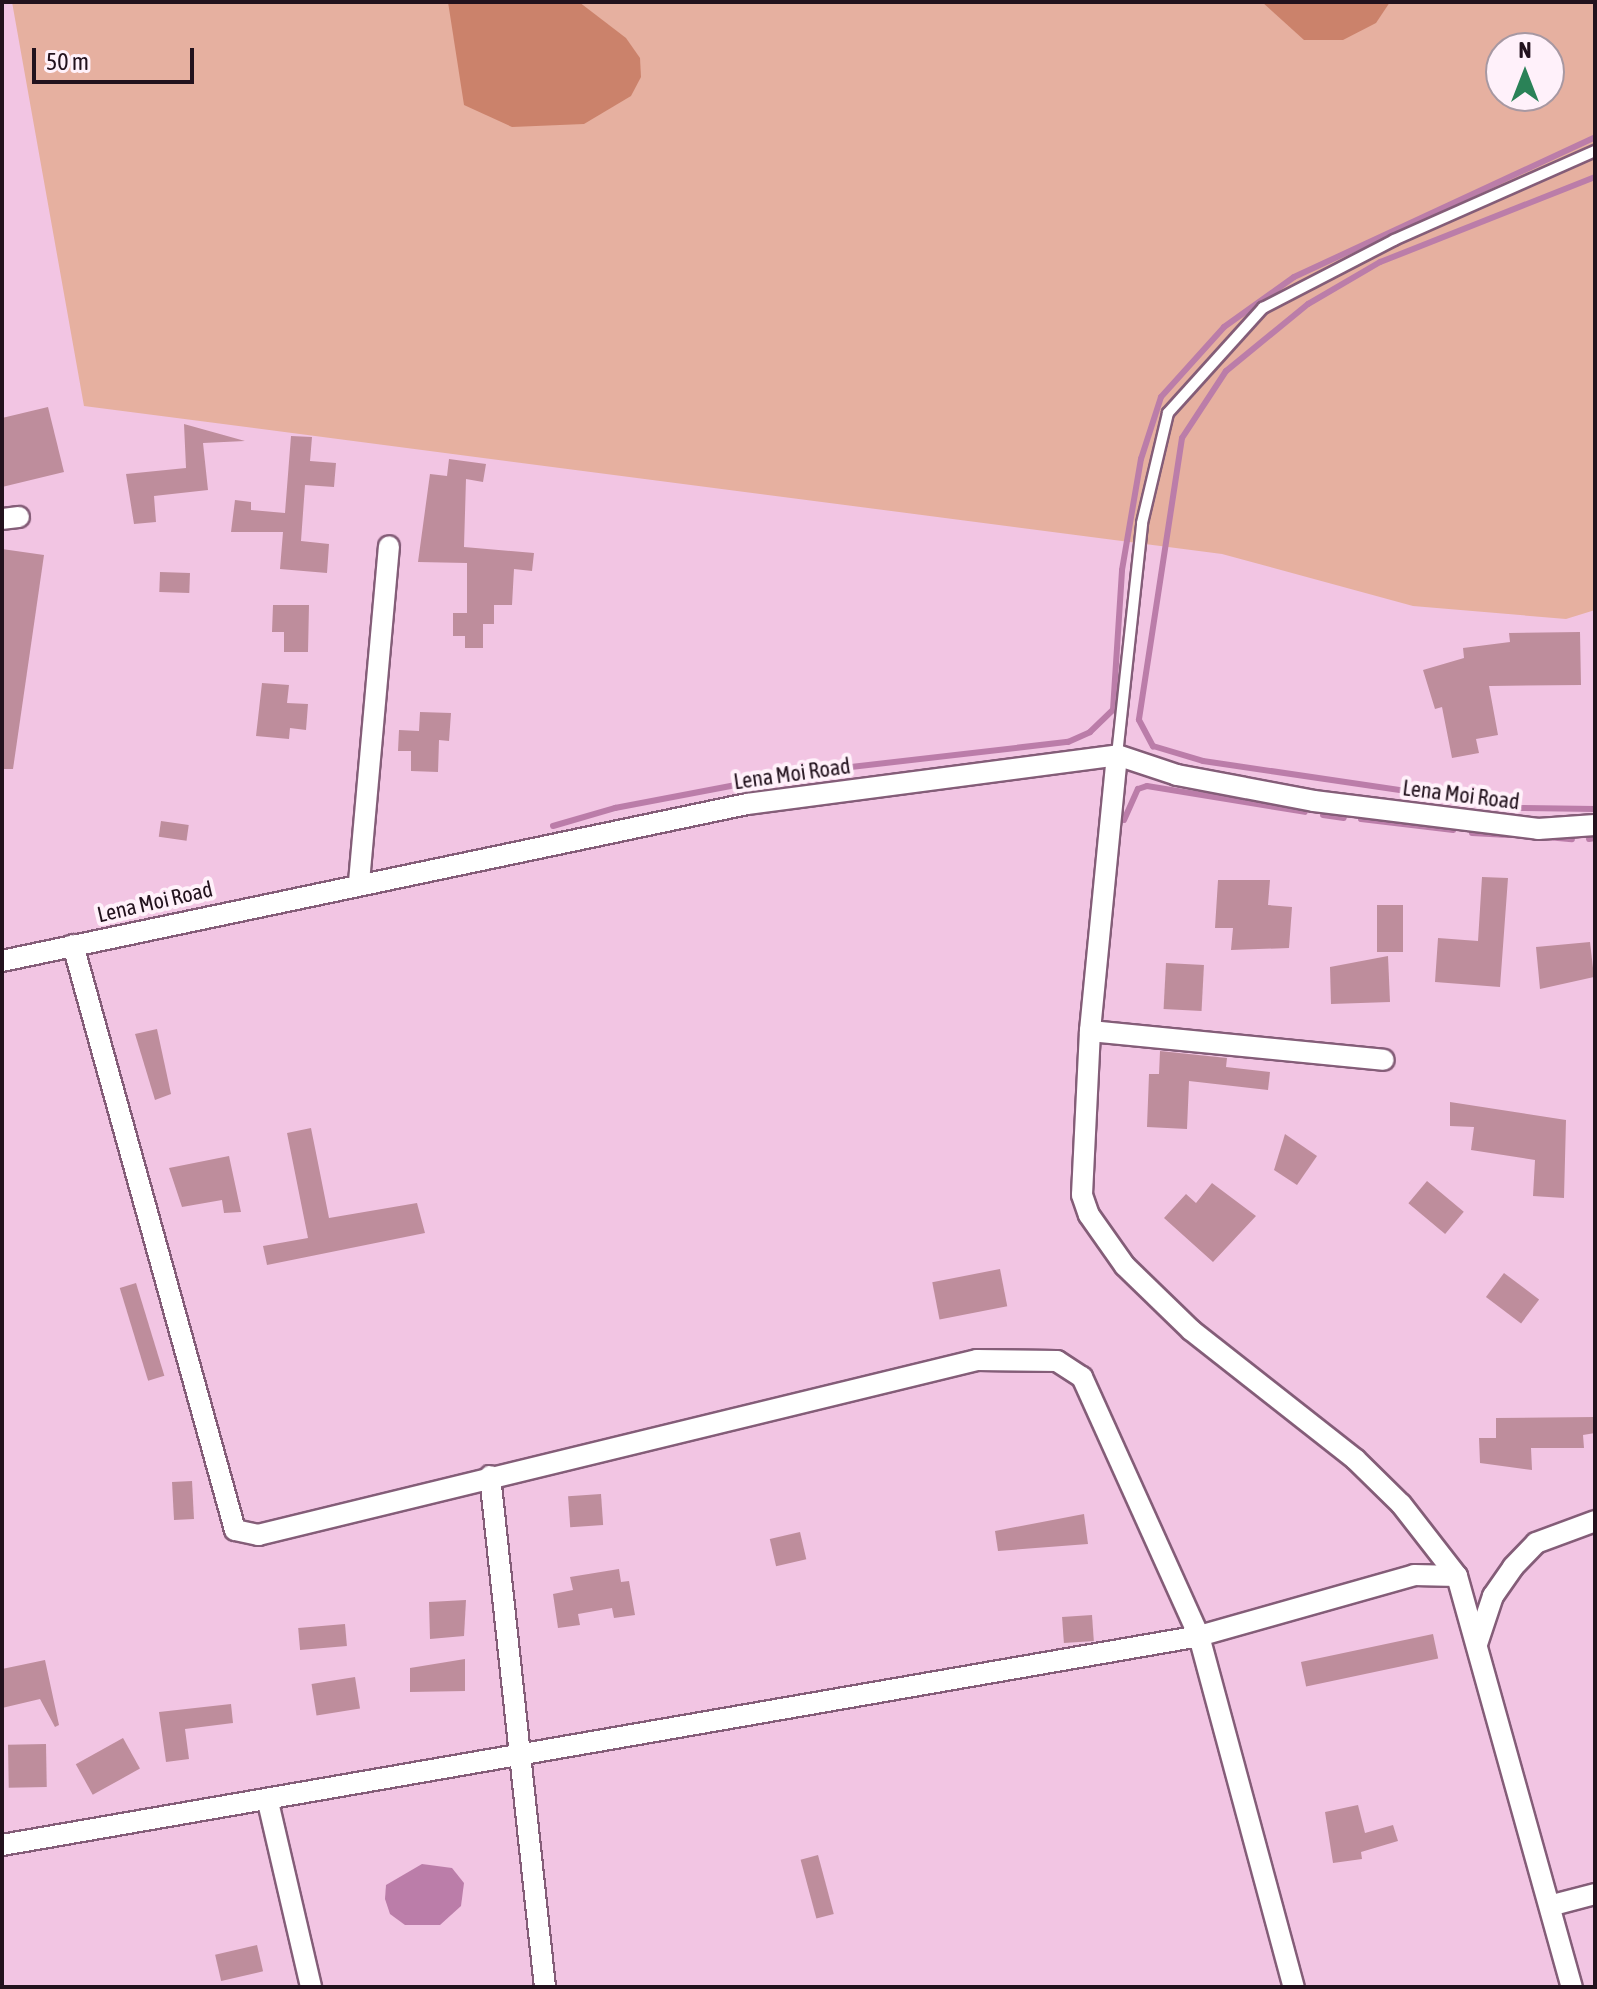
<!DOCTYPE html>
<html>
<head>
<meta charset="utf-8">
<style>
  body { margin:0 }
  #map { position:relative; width:1597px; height:1989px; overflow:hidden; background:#f2c5e3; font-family:"Asap Condensed",sans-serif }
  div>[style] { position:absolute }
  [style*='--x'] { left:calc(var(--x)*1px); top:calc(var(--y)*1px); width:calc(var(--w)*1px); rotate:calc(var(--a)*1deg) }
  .green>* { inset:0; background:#e6b0a0 }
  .forest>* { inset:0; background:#cb826b }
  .water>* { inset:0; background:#bb7da9 }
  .stream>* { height:6px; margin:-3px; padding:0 3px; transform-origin:3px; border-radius:3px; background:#bb7da9 }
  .building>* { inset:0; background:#be8d9c; transform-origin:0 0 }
  .roads { filter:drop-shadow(2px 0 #845d78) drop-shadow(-2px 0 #845d78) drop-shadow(0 2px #845d78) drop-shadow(0 -2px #845d78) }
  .service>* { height:10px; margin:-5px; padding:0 5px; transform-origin:5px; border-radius:5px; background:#fff }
  .minor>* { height:20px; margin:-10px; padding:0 10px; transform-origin:10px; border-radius:10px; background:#fff }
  span { translate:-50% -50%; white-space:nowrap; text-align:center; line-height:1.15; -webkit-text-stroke:8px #fff1fa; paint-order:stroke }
  .street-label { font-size:22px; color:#22121d }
  .frame { position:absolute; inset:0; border:4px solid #22121d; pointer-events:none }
  .north { position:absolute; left:1485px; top:32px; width:80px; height:80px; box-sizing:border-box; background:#fff1fa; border:2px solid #a798a2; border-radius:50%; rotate:0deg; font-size:22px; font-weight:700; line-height:32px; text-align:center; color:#22121d }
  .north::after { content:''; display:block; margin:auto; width:28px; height:36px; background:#2a8257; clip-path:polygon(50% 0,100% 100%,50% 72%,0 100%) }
  .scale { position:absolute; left:32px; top:48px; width:162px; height:36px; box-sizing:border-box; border:4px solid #22121d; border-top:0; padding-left:10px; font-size:24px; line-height:28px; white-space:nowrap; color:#22121d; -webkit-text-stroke:6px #fff1fa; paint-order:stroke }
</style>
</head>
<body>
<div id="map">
  <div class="green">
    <div style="clip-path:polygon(evenodd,12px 2px,1595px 2px,1595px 610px,1566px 619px,1413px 606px,1222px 554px,84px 406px,12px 2px,1501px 48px,1549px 48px,1549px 96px,1501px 96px,1501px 48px)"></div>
  </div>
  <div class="forest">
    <div style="clip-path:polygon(448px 2px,579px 2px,626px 38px,640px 58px,641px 77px,631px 96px,584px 124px,512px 127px,464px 105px)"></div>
    <div style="clip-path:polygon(1262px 2px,1390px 2px,1376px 23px,1343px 40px,1304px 40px)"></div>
  </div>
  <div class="water">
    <div style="clip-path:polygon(422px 1864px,452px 1868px,464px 1883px,461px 1906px,440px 1925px,405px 1925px,390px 1914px,385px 1899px,386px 1885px)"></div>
  </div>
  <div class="stream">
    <div style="--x:1595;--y:177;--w:231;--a:158.4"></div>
    <div style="--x:1380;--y:262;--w:83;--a:149.7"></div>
    <div style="--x:1308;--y:304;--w:106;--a:140.7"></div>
    <div style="--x:1226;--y:371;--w:80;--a:123.3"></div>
    <div style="--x:1182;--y:438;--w:285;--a:98.7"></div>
    <div style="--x:1139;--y:720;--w:30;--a:62"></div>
    <div style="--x:1153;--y:746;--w:52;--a:16.7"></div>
    <div style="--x:1203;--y:761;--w:321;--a:8.4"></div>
    <div style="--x:1521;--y:808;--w:74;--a:0.8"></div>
    <div style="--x:1323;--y:815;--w:21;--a:8"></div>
    <div style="--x:1361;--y:819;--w:93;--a:6.8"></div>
    <div style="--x:1124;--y:820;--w:34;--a:-66"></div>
    <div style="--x:1138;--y:789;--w:9;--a:-18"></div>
    <div style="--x:1147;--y:786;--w:160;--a:9.3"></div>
    <div style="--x:553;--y:826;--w:65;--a:-16.2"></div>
    <div style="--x:615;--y:808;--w:187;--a:-10.8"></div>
    <div style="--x:799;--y:773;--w:271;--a:-6.6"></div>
    <div style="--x:1068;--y:742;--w:24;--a:-24"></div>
    <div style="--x:1090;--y:732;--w:32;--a:-44"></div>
    <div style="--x:1113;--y:710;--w:140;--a:-86.3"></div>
    <div style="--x:1122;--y:570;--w:113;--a:-80.3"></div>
    <div style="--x:1141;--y:459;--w:65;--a:-72.1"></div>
    <div style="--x:1161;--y:397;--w:94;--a:-48"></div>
    <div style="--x:1224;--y:327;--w:86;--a:-35.5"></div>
    <div style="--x:1294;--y:277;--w:332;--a:-24.9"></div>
    <div style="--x:1472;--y:833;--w:36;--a:3"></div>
    <div style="--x:1547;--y:837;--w:25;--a:5"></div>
    <div style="--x:1589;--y:839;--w:6;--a:-9"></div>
  </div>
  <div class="building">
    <div style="clip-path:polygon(48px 407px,64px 472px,2px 487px,2px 418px)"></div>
    <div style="clip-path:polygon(184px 424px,245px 441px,203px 443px,208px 490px,154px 496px,156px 522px,134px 524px,126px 474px,186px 468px)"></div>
    <div style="clip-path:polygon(291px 436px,312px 437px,310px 461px,336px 463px,334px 487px,305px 485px,301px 541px,329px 544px,327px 573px,280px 569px,283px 532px,231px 532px,235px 500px,251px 502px,251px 510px,285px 513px)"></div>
    <div style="clip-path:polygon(449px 459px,486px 464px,483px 482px,466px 479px,464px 547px,534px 553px,532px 571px,514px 569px,512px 605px,494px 605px,494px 624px,483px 624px,483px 648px,465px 648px,465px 636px,453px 636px,453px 613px,467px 613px,467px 563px,418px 562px,430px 474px,447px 476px)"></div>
    <div style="clip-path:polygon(2px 549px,44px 555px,13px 769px,2px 769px)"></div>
    <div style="left:160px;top:572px;width:30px;height:20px;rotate:2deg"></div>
    <div style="clip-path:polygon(273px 605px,309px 605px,308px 652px,284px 652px,284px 632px,272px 632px)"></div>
    <div style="clip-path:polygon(1580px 632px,1581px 685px,1489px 686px,1498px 735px,1476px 739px,1479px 753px,1452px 758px,1442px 707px,1435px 709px,1423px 670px,1464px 658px,1463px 648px,1510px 642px,1509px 633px)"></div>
    <div style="clip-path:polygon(262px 683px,289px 685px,287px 703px,308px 704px,306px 730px,290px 728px,289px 739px,256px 736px)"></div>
    <div style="clip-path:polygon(420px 712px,451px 713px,449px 741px,439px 740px,438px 772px,411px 771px,411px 751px,398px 751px,399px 730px,419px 731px)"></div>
    <div style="left:161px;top:821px;width:28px;height:16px;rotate:8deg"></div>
    <div style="clip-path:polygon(1482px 877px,1508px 878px,1500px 987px,1435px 982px,1438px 938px,1478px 941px)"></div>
    <div style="clip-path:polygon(1218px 880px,1270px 880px,1268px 905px,1292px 907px,1289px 948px,1231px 950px,1233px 928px,1215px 928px)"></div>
    <div style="left:1377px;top:905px;width:26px;height:47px"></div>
    <div style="clip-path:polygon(1590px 942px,1594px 977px,1540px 989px,1536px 947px)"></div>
    <div style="clip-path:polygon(1388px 956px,1390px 1002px,1331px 1004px,1330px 967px)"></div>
    <div style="left:1166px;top:963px;width:38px;height:46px;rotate:3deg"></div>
    <div style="clip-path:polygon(157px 1029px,171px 1094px,155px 1100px,135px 1034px)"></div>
    <div style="clip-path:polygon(1160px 1051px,1227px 1058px,1226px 1067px,1270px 1072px,1268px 1090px,1189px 1081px,1187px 1129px,1147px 1127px,1149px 1074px,1159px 1074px)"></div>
    <div style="clip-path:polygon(1450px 1102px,1566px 1120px,1564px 1198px,1533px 1196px,1535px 1160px,1471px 1150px,1474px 1127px,1450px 1126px)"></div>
    <div style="clip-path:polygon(311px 1128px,329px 1218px,417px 1203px,425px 1233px,267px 1265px,263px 1246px,308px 1238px,287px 1133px)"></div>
    <div style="clip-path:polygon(1285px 1134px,1317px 1156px,1297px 1185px,1274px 1170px)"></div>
    <div style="clip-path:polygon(229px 1156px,241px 1212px,224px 1213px,222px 1200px,182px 1207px,169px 1168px)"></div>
    <div style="left:1427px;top:1181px;width:48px;height:29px;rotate:40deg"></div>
    <div style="clip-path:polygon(1212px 1183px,1256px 1216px,1213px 1262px,1164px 1218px,1186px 1194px,1196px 1203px)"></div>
    <div style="left:1000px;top:1269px;width:38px;height:69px;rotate:79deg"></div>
    <div style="left:1504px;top:1273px;width:44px;height:30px;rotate:37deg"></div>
    <div style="left:136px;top:1283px;width:97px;height:17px;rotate:73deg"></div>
    <div style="clip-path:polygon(1595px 1417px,1595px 1433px,1583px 1435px,1584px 1448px,1531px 1448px,1532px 1470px,1480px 1463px,1479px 1438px,1496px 1438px,1496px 1418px)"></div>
    <div style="left:192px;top:1481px;width:38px;height:20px;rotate:87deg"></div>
    <div style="left:601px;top:1494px;width:31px;height:33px;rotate:86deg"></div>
    <div style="clip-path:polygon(1084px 1514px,1088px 1544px,998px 1551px,995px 1531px)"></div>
    <div style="left:800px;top:1532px;width:28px;height:31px;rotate:77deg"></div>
    <div style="clip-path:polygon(619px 1569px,621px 1582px,629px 1581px,635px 1615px,614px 1618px,612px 1608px,578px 1614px,580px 1625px,558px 1628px,553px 1594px,573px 1590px,570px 1577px)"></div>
    <div style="clip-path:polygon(466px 1600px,464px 1636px,430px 1639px,429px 1602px)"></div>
    <div style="left:1092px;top:1615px;width:26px;height:30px;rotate:86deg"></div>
    <div style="left:345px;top:1624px;width:22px;height:47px;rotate:85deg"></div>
    <div style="left:1433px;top:1634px;width:25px;height:135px;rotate:78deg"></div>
    <div style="clip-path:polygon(465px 1659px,465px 1691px,410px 1692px,410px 1668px)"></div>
    <div style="clip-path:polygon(45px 1660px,59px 1725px,55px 1727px,40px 1699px,2px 1708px,2px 1669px)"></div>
    <div style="left:355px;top:1677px;width:32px;height:44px;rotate:81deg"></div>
    <div style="clip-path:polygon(231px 1704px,233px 1723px,185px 1729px,189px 1759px,166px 1762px,159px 1712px)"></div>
    <div style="left:123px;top:1738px;width:35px;height:54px;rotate:61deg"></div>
    <div style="left:46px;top:1744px;width:43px;height:38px;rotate:89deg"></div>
    <div style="clip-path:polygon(1358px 1805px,1365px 1833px,1393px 1825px,1398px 1841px,1361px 1852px,1362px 1859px,1333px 1863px,1325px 1812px)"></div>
    <div style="left:818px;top:1855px;width:61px;height:18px;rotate:75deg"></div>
    <div style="left:257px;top:1945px;width:27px;height:43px;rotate:77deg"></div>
  </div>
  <div class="roads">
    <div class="service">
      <div style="--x:1117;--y:755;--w:233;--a:-83.8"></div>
      <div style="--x:1142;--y:523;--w:113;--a:-76.7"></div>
      <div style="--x:1168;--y:413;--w:142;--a:-47.9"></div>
      <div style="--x:1263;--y:308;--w:148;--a:-27.4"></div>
      <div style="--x:1394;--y:240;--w:220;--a:-23.9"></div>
    </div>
    <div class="minor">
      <div style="--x:2;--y:519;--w:17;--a:-7"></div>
      <div style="--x:1117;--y:755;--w:277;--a:95.6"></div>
      <div style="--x:1090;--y:1031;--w:164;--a:92.8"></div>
      <div style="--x:1082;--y:1195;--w:21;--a:71"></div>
      <div style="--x:1089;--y:1215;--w:62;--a:54.8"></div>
      <div style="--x:1125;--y:1266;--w:92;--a:44.1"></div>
      <div style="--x:1191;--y:1330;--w:209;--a:38.2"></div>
      <div style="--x:1355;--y:1459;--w:64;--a:44.4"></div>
      <div style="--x:1401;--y:1504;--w:91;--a:52.1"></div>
      <div style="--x:1457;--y:1576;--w:427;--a:74.4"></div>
      <div style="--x:359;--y:882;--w:337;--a:-84.9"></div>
      <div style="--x:73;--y:945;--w:607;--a:74.52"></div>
      <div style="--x:235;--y:1530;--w:24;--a:12"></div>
      <div style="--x:258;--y:1535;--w:740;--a:-13.68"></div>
      <div style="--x:977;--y:1360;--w:80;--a:0.7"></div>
      <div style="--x:1057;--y:1361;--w:30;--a:33"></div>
      <div style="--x:1082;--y:1377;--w:284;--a:65.7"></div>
      <div style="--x:1199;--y:1636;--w:364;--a:74.9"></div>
      <div style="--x:2;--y:961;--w:761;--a:-11.9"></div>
      <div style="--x:747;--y:804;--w:373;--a:-7.5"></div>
      <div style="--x:1117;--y:755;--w:63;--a:18.4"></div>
      <div style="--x:1177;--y:775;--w:139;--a:10.7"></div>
      <div style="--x:1314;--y:801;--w:226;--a:7.1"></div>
      <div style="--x:1538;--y:829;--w:57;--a:-4"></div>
      <div style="--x:1090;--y:1031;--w:295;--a:5.6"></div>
      <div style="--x:490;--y:1476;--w:514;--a:83.86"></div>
      <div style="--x:1477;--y:1644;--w:51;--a:-71.6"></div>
      <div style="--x:1493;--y:1596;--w:35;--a:-55"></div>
      <div style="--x:1513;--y:1567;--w:33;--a:-46"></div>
      <div style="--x:1536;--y:1543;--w:63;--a:-20.4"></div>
      <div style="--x:268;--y:1802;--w:190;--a:76.9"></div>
      <div style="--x:2;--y:1845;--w:1215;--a:-9.9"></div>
      <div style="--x:1199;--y:1636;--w:223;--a:-15.8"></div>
      <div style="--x:1414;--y:1575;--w:43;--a:1.3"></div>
      <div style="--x:1553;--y:1905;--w:43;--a:-14.7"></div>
    </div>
  </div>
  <div class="street-label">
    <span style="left:792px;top:774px;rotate:-8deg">Lena Moi Road</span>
    <span style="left:1461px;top:795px;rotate:7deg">Lena Moi Road</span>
    <span style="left:155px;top:902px;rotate:-13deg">Lena Moi Road</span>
  </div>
  <div class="frame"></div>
  <div class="north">N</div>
  <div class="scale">50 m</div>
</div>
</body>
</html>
